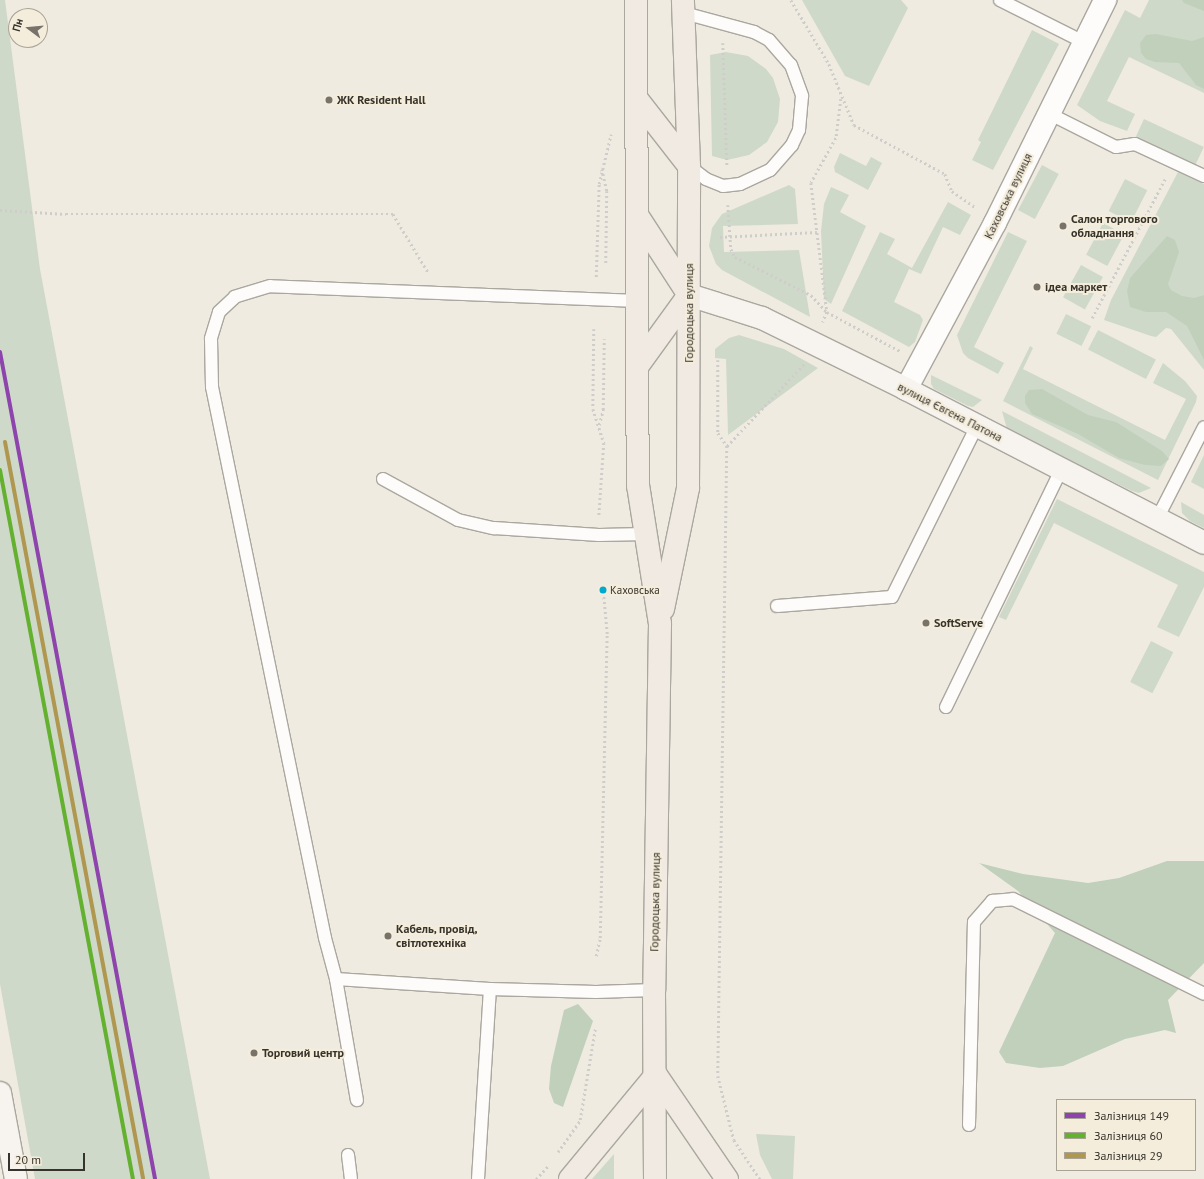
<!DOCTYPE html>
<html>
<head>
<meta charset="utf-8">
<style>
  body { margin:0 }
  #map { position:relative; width:1204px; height:1179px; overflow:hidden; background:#efebe1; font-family:"PT Sans",sans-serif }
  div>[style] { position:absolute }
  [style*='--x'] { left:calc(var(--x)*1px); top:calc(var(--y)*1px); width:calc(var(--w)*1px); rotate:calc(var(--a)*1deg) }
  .green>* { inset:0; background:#cfd9c9; transform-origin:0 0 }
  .forest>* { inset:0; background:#c1d0bb }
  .path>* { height:2.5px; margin-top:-1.25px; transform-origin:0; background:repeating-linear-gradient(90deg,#cecdca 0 2px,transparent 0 5px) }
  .roads { filter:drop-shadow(1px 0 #aaa79f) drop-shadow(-1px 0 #aaa79f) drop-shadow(0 1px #aaa79f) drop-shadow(0 -1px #aaa79f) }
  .lane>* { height:12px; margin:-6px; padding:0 6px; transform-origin:6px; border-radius:6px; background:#fdfcfa }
  .street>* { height:22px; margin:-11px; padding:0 11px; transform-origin:11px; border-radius:11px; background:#fdfcfa }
  .secondary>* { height:22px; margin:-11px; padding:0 11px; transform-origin:11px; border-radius:11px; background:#f7f4ef }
  .primary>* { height:22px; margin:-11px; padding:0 11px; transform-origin:11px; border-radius:11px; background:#f0eae3 }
  .rail-1>* { height:4px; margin:-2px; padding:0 2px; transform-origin:2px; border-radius:2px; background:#8e44ad }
  .rail-2>* { height:4px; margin:-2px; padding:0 2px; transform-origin:2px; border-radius:2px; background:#64b02f }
  .rail-3>* { height:4px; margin:-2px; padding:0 2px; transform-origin:2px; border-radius:2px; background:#af974f }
  .dots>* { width:11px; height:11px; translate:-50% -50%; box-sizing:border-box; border:2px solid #f5eddb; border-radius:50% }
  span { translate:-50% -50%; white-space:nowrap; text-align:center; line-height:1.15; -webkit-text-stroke:4px #f5eddb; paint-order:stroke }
  .bus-label { font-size:11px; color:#36332c }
  .left { translate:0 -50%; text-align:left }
  .poi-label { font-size:12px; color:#36332c; font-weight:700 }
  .street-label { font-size:12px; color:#36332c }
  .legend { position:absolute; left:1056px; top:1099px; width:140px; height:72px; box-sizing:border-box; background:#f5eddb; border:1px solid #a9a395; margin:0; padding:5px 7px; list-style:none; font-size:12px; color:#36332c }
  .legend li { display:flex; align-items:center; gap:8px; height:20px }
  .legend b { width:20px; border:1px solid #a9a395 }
  .north { position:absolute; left:8px; top:8px; width:40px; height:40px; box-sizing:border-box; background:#f5eddb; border:1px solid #a9a395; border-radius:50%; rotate:286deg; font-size:11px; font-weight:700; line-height:16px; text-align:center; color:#36332c }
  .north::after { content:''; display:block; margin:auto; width:14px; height:18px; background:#77736b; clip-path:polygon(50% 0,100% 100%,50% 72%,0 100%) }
  .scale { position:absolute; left:8px; top:1153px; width:77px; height:18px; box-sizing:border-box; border:2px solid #36332c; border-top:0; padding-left:5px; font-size:12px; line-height:14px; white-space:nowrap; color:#36332c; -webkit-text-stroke:3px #f5eddb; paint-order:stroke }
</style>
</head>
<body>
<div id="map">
  <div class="green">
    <div style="clip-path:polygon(0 0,5px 0,40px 269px,210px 1179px,35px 1179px,0 984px)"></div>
    <div style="clip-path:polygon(802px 0,901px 0,908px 8px,869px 86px,845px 76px)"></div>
    <div style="clip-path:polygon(1149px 0,1204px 0,1204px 93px,1129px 57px,1107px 101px,1135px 114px,1127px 131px,1100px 121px,1077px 105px,1125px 10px,1140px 18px)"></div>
    <div style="clip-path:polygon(1032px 30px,1059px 44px,993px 170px,972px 160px,981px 142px,978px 140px)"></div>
    <div style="clip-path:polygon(726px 52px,748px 56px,766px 69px,773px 78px,780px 99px,778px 122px,767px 142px,749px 155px,727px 160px,712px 156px,710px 55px)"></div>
    <div style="left:1144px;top:119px;width:66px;height:20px;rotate:25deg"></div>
    <div style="clip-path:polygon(840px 153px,866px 166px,871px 157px,882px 163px,868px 190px,835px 172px,834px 167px)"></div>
    <div style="left:1042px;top:165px;width:19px;height:51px;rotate:28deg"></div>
    <div style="clip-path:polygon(1178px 172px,1204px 184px,1204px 370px,1171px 329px,1166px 328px,1156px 337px,1151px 336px,1104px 320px,1111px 300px)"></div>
    <div style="left:1125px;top:179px;width:25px;height:36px;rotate:27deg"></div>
    <div style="clip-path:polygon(789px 185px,795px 189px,798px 224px,723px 226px,724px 252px,799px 250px,810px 317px,722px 270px,716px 264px,709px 246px,712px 228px,722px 214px)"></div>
    <div style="clip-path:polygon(831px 187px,849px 195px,840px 212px,866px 226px,831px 304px,824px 299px,821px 231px,824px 204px)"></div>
    <div style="clip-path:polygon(948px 202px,971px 215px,960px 235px,943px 227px,921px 274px,909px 269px,894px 302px,920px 315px,923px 320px,915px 342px,909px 347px,842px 311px,880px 232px,895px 239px,887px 254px,912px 268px)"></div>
    <div style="left:1103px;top:223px;width:24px;height:36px;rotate:28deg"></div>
    <div style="clip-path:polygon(1008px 232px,1027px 241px,974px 347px,1004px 363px,998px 374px,968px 358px,963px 353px,957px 335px)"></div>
    <div style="left:1081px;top:265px;width:25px;height:37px;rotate:29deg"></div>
    <div style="left:1066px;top:314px;width:28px;height:22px;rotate:26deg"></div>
    <div style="left:1098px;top:330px;width:65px;height:22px;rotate:27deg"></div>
    <div style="clip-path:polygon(739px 335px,784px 349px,818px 368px,728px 435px,726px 359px,715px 358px,715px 349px,729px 338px)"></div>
    <div style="clip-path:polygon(1030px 346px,1033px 348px,1023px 369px,1165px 440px,1186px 399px,1153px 383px,1163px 363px,1185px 381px,1197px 396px,1196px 402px,1158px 480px,1003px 401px)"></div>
    <div style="clip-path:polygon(931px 375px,982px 400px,973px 407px,968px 406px,934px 389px,931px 384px)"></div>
    <div style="clip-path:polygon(1002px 411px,1151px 488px,1139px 493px,1132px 491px,1007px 429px)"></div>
    <div style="clip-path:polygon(1204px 455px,1204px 489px,1191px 482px)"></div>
    <div style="clip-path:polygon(1057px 499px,1204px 572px,1204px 587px,1179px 637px,1157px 627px,1178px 585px,1054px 523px,1006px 620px,999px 617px)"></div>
    <div style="clip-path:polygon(1181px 502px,1204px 515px,1204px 528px,1190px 521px,1182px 513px)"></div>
    <div style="left:1151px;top:641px;width:25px;height:46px;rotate:27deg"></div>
    <div style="clip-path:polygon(756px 1134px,795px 1136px,793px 1179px,772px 1179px,760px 1155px)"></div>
    <div style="clip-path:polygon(614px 1154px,614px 1179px,592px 1179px)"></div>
  </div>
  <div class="forest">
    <div style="clip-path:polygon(1182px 0,1204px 0,1204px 11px,1184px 3px)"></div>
    <div style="clip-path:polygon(1156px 34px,1192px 41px,1204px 37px,1204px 89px,1196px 85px,1179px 63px,1155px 62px,1146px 59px,1141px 53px,1140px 43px,1146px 35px)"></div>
    <div style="clip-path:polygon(1167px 236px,1175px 240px,1179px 252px,1168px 284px,1171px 290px,1182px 296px,1194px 298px,1204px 295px,1204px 360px,1187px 326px,1166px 312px,1146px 312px,1130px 307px,1127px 291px,1130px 278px)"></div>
    <div style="clip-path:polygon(1042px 389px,1088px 415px,1116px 422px,1162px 451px,1169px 459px,1161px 466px,1145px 465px,1119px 458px,1078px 434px,1032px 414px,1025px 403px,1025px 396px,1029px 390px)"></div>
    <div style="clip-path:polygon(1167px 861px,1204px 861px,1204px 963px,1168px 1000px,1176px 1033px,1165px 1030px,1125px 1039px,1063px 1066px,1040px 1068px,1006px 1063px,999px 1052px,1055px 933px,1018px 891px,979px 863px,1023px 874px,1088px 883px,1119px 878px)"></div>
    <div style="clip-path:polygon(578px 1004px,593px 1021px,563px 1107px,554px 1103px,549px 1089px,551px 1066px,564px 1010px)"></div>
  </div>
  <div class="path">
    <div style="--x:791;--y:0;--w:74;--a:59.3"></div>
    <div style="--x:829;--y:64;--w:66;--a:67.7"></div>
    <div style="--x:854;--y:125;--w:103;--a:28.3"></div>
    <div style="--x:945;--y:174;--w:18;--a:68"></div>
    <div style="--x:952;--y:191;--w:29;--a:35"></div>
    <div style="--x:723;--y:43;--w:123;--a:88.1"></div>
    <div style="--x:841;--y:99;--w:39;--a:97"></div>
    <div style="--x:836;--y:138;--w:51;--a:119.1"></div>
    <div style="--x:811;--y:183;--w:130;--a:82.9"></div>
    <div style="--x:827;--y:312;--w:83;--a:28.1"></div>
    <div style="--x:602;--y:169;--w:23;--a:77"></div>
    <div style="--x:607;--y:191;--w:73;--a:90.8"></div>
    <div style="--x:728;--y:205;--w:44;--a:86.1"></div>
    <div style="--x:731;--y:249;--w:9;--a:63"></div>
    <div style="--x:735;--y:257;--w:85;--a:26.6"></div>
    <div style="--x:811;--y:295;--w:23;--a:47"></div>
    <div style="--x:827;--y:312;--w:11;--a:112"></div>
    <div style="--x:0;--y:210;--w:66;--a:3.5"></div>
    <div style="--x:66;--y:214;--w:327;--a:0"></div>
    <div style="--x:393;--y:214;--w:68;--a:58.9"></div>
    <div style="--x:720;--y:237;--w:97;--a:-3"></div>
    <div style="--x:596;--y:277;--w:93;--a:-88.2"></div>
    <div style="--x:599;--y:184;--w:51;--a:-76.5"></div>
    <div style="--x:1092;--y:318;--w:157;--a:-62.3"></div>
    <div style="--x:594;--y:329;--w:80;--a:90.7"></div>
    <div style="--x:593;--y:409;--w:36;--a:72"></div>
    <div style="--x:604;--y:443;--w:73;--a:93.9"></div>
    <div style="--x:718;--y:360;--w:73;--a:90"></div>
    <div style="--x:718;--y:433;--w:16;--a:55"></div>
    <div style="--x:727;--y:446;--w:630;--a:90.82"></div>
    <div style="--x:718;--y:1076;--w:66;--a:76"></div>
    <div style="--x:734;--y:1140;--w:47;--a:56.3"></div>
    <div style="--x:599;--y:425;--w:16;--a:-75"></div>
    <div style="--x:603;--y:410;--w:71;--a:-89.2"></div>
    <div style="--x:727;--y:446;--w:112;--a:-46.8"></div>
    <div style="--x:596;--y:956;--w:18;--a:-77"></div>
    <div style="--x:600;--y:938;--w:304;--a:-88.7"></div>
    <div style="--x:607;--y:634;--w:44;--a:-95.2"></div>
    <div style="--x:558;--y:1152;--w:39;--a:-55"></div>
    <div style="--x:580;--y:1120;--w:92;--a:-80.6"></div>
    <div style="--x:536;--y:1179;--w:18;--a:-47"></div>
  </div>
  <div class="roads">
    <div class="lane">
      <div style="--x:1000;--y:0;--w:94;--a:26.6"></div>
      <div style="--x:684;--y:13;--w:73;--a:15.2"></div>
      <div style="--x:754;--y:32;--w:17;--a:28"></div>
      <div style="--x:769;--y:40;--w:33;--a:49"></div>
      <div style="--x:791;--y:65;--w:33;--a:70"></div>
      <div style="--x:802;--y:96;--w:34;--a:95"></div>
      <div style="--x:799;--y:130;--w:17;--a:115"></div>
      <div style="--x:792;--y:145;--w:33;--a:131"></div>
      <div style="--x:770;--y:170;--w:33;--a:155"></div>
      <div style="--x:740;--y:184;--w:17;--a:173"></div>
      <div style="--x:723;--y:186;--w:18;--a:-158"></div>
      <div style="--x:706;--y:179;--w:21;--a:-143"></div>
      <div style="--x:1048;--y:113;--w:76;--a:26.6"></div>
      <div style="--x:1116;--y:147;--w:19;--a:-9"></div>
      <div style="--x:1135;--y:144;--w:76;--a:24.9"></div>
      <div style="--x:638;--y:301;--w:368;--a:-177.7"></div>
      <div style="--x:270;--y:286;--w:37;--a:163"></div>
      <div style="--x:235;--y:297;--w:22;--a:137"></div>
      <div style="--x:219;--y:312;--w:28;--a:107"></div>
      <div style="--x:211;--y:339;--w:48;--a:88.8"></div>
      <div style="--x:212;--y:387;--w:562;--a:78.41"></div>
      <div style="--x:325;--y:938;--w:42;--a:75"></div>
      <div style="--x:336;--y:979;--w:154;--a:3.7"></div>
      <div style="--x:490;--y:989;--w:106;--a:1.6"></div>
      <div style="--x:596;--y:992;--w:58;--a:-2"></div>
      <div style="--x:383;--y:479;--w:85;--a:28.7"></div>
      <div style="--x:458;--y:520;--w:37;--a:13"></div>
      <div style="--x:494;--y:528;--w:105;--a:3.8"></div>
      <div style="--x:599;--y:535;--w:47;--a:-1.2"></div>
      <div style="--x:1157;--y:519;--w:103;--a:-62.9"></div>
      <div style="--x:777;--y:606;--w:115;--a:-4.5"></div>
      <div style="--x:892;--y:597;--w:191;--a:-63.6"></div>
      <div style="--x:946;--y:707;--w:263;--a:-64.1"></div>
      <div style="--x:336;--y:979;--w:123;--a:80.2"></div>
      <div style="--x:969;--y:1125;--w:203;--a:-88.6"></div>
      <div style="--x:974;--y:922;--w:28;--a:-49"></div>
      <div style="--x:992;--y:901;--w:21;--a:-5"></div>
      <div style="--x:1013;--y:899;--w:213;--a:26.4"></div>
      <div style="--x:348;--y:1155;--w:24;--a:83"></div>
      <div style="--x:478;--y:1179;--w:190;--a:-86.4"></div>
    </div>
    <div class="street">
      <div style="--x:906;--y:389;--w:188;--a:-61.8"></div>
      <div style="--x:995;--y:223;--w:249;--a:-63.7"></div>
    </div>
    <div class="secondary">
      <div style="--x:689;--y:295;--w:77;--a:17.5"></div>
      <div style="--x:762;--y:318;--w:161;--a:26.2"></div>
      <div style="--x:906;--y:389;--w:335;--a:27.3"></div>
      <div style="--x:0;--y:1093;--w:87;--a:79.5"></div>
    </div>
    <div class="primary">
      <div style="--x:636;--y:0;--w:485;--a:89.8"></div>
      <div style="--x:638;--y:485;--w:141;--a:81"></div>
      <div style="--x:660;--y:624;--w:366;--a:90.9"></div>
      <div style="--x:654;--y:990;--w:189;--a:89.7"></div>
      <div style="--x:636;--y:98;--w:86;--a:52.1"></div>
      <div style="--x:637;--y:215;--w:95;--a:57"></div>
      <div style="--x:639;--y:364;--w:85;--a:-54.1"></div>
      <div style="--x:663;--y:609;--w:124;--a:-78.3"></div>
      <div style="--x:688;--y:488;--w:322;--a:-89.8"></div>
      <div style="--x:689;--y:166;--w:166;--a:-92.1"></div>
      <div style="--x:656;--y:1075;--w:126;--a:55.7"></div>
      <div style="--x:570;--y:1179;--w:135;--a:-50.4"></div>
    </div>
  </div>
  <div class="rail-1">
    <div style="--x:0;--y:352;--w:841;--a:79.38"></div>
  </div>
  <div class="rail-2">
    <div style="--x:0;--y:470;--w:721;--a:79.38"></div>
  </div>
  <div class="rail-3">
    <div style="--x:5;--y:442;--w:749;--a:79.38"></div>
  </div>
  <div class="dots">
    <div style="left:329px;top:100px;background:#77736b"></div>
    <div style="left:1063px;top:226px;background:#77736b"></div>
    <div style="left:1037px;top:287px;background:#77736b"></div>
    <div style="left:603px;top:590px;background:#00a9ce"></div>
    <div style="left:926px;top:623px;background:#77736b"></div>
    <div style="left:388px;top:936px;background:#77736b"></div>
    <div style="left:254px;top:1053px;background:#77736b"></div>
  </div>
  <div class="bus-label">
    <span class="left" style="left:610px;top:590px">Каховська</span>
  </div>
  <div class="poi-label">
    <span class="left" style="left:337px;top:100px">ЖК Resident Hall</span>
    <span class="left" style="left:1071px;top:226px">Салон торгового<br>обладнання</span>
    <span class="left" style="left:1045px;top:287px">ідеа маркет</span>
    <span class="left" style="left:934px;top:623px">SoftServe</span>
    <span class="left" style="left:396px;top:936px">Кабель, провід,<br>світлотехніка</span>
    <span class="left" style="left:262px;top:1053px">Торговий центр</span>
  </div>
  <div class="street-label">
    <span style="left:1008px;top:196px;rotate:-64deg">Каховська вулиця</span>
    <span style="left:689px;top:313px;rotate:-90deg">Городоцька вулиця</span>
    <span style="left:950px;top:412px;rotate:27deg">вулиця Євгена Патона</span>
    <span style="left:655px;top:902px;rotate:-89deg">Городоцька вулиця</span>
  </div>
  <ul class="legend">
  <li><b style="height:5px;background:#8e44ad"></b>Залізниця 149</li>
  <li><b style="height:5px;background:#64b02f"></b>Залізниця 60</li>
  <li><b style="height:5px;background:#af974f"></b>Залізниця 29</li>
  </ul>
  <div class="north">Пн</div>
  <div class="scale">20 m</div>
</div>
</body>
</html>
